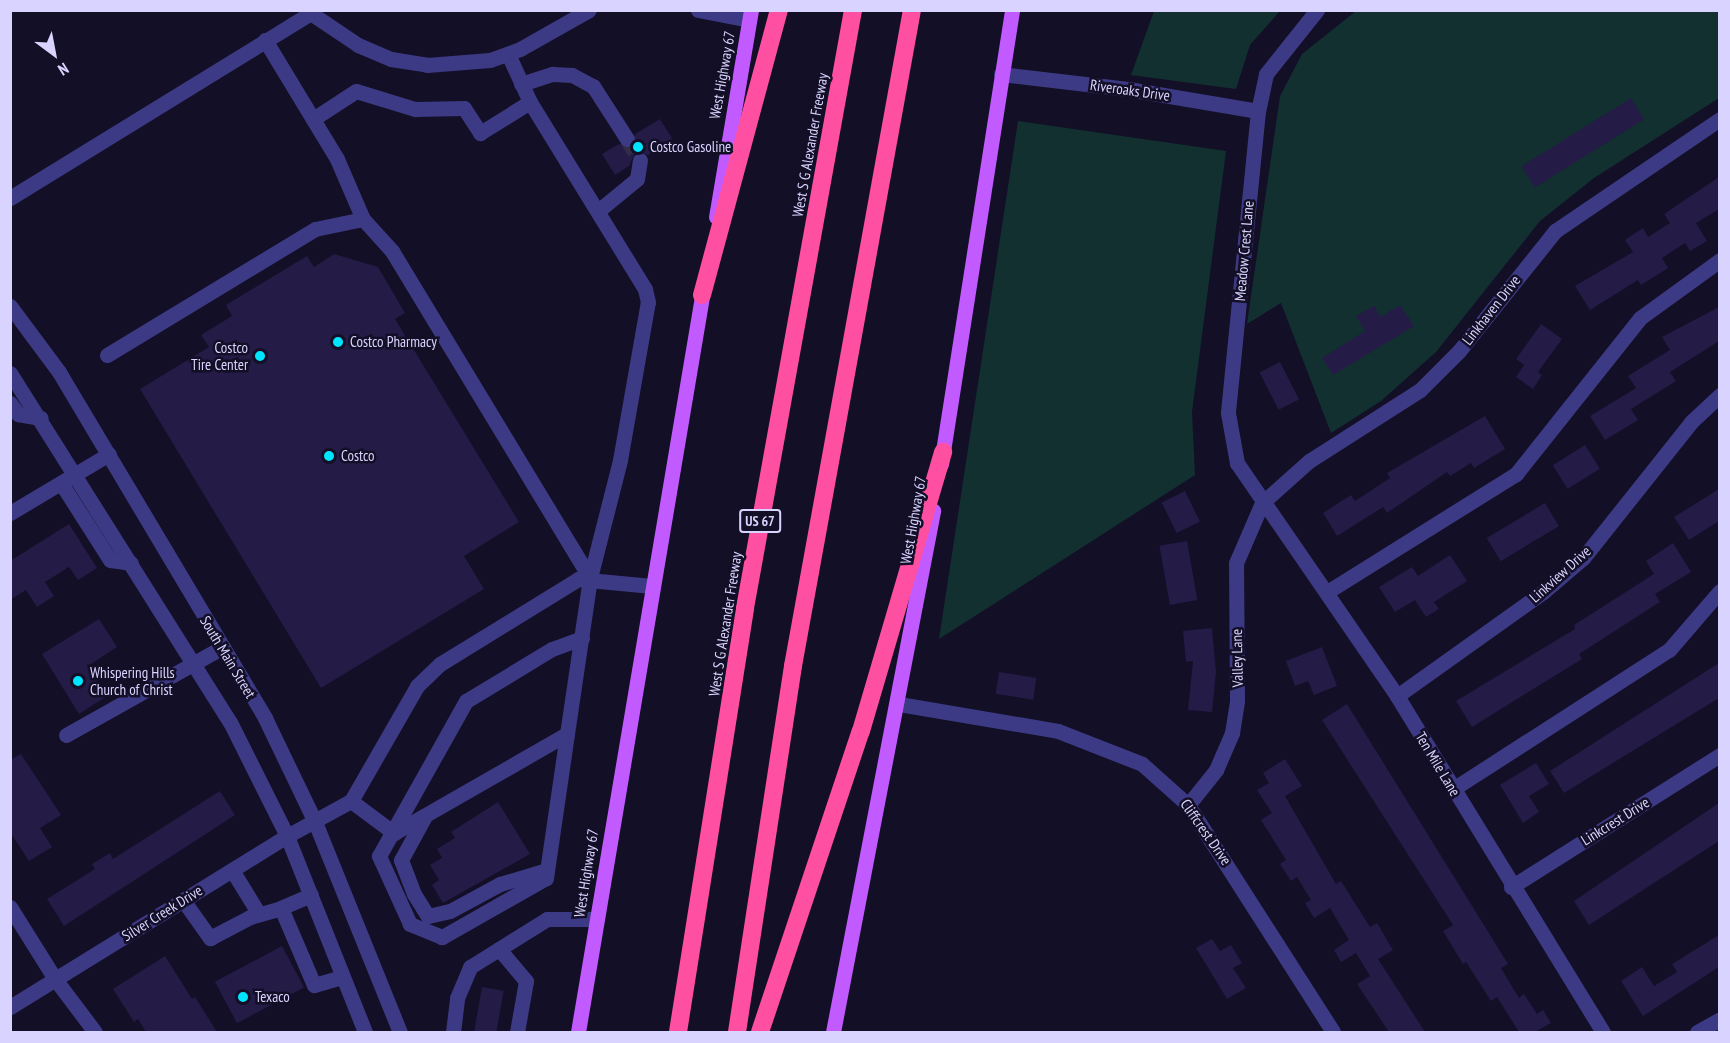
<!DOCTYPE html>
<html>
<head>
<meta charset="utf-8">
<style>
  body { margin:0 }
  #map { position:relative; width:1730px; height:1043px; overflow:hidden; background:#130f26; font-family:"PT Sans Narrow",sans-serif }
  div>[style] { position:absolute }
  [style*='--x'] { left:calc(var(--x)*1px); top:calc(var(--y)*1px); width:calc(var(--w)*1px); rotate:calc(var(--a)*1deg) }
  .green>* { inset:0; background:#12302f }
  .building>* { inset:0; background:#241b47; transform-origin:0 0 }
  .minor-tunnel>* { height:15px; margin-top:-7.5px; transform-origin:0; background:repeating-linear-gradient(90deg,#312d47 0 15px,transparent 0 23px) }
  .minor>* { height:15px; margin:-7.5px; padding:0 7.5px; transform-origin:7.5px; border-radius:7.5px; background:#3d3a85 }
  .major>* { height:15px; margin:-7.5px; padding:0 7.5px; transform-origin:7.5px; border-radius:7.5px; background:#c25bff }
  .highway>* { height:18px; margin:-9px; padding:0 9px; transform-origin:9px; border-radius:9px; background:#ff4fa3 }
  .dots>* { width:16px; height:16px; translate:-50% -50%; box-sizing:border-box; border:3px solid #130f26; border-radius:50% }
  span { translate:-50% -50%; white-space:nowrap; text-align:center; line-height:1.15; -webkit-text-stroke:5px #130f26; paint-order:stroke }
  .shield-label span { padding:2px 4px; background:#130f26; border:2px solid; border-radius:4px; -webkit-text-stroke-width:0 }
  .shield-label { font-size:14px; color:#d9d4ff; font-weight:700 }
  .street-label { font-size:15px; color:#d9d4ff }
  .poi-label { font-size:15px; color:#d9d4ff }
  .left { translate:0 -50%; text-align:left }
  .right { translate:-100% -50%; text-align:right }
  .frame { position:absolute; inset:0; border:12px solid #d9d4ff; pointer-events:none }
  .north { position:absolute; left:24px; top:24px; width:60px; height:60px; -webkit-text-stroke:4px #130f26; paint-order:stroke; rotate:148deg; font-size:16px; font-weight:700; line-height:24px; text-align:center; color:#d9d4ff }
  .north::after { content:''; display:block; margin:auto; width:21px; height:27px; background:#d9d4ff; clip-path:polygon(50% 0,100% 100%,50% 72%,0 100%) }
</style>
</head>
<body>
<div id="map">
  <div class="green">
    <div style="clip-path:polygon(1154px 11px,1154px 10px,1280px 11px,1250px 45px,1236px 89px,1131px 75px)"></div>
    <div style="clip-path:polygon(1356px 11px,1719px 11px,1719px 98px,1594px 178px,1540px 221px,1436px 352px,1381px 401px,1331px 433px,1281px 303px,1247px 324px,1280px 96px,1302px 54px)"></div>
    <div style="clip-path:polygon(1018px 121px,1226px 151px,1192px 412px,1195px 475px,939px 639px)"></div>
  </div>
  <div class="building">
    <div style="left:1631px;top:98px;width:25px;height:129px;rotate:58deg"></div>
    <div style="clip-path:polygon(660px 119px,673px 140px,648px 155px,636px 151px,629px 166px,615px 175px,602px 154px,619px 144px,632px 147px,635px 134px)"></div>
    <div style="clip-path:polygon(1719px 177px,1719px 209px,1696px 223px,1707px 241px,1690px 251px,1685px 243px,1662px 258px,1668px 268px,1641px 285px,1638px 280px,1590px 310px,1575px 286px,1633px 252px,1625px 240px,1643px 228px,1648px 237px,1670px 223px,1664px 214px)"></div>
    <div style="clip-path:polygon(334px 254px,378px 267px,405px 313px,395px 319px,519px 522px,464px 556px,484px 589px,321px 688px,140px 389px,209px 347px,201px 335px,232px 316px,226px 305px,307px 256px,314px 267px)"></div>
    <div style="clip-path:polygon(1400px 305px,1414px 326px,1333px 375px,1322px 358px,1365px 331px,1356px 316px,1374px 306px,1381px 317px)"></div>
    <div style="clip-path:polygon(1719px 307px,1719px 341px,1670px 372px,1676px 381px,1631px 409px,1638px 420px,1605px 440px,1590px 416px,1636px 388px,1628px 376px,1670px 350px,1662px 337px)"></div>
    <div style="clip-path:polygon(1541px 324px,1562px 339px,1538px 372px,1542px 375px,1533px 389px,1516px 377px,1524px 365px,1516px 359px)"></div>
    <div style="left:1280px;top:362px;width:42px;height:23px;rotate:63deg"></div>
    <div style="clip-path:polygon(1485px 416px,1505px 449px,1474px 468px,1471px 463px,1450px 476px,1447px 472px,1387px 513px,1383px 507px,1337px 536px,1323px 513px,1351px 495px,1355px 501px,1390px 478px,1387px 473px)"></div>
    <div style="left:1585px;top:445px;width:28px;height:38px;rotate:58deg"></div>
    <div style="clip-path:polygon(1719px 489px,1719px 521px,1689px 540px,1674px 517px)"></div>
    <div style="left:1185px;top:491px;width:34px;height:26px;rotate:64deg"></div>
    <div style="left:1545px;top:503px;width:27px;height:68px;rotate:59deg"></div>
    <div style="clip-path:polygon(69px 524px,97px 568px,78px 580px,69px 567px,45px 582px,54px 596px,37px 607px,26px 590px,10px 600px,10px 561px)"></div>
    <div style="left:1187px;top:541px;width:60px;height:28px;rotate:80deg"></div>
    <div style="clip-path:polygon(1673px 543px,1691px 572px,1655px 594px,1660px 602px,1579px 654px,1582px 659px,1472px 727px,1456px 701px,1575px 629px,1574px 625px,1654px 574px,1646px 561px)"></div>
    <div style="clip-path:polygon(1450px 555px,1467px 581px,1434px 602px,1439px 609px,1426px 617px,1415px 600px,1395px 612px,1379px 587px,1412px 567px,1418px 576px)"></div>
    <div style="clip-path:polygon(99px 619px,117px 647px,88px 666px,107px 696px,79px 714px,42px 654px)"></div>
    <div style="clip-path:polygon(1212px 628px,1216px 672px,1212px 712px,1188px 710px,1193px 661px,1186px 662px,1183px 631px)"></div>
    <div style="clip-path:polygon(1322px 647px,1337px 686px,1314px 695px,1308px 681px,1295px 686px,1286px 661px)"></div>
    <div style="clip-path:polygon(1719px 663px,1719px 698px,1564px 793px,1550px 771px)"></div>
    <div style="left:999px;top:672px;width:38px;height:22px;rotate:9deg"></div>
    <div style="clip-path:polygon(1347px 704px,1508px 964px,1501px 968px,1519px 998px,1524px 994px,1537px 1014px,1543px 1010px,1551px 1023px,1535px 1032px,1519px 1032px,1497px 997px,1491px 1001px,1466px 962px,1463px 964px,1443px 931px,1453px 925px,1322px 720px)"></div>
    <div style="clip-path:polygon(21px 754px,61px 815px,40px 828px,52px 847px,29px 861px,10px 832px,10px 760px)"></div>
    <div style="clip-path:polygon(1285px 759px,1302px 786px,1285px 796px,1336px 884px,1341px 881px,1370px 927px,1377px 923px,1393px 950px,1378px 959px,1425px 1032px,1389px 1032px,1357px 984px,1370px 976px,1356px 953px,1341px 962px,1334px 950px,1349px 940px,1330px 908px,1314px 918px,1305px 903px,1311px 900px,1297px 877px,1291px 881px,1280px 864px,1286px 860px,1261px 820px,1272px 813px,1257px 790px,1269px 783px,1263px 773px)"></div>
    <div style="clip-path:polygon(1536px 763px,1549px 784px,1529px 796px,1539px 812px,1523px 823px,1500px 785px)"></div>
    <div style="clip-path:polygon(220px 791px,235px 815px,64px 926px,47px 899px,95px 869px,92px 864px,110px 853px,113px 859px)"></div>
    <div style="clip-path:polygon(498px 802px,530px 854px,443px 903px,432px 885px,439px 880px,430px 865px,442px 858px,437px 849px,455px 838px,451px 832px)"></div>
    <div style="clip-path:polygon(1719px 803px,1719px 841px,1589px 925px,1574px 901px)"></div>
    <div style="clip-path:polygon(1719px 935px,1719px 967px,1643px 1016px,1621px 981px,1642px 967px,1654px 986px,1677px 972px,1672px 964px)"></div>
    <div style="clip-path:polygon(1212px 939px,1220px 951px,1231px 945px,1242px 963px,1233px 968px,1246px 988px,1227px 999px,1196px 948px)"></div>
    <div style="left:282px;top:946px;width:47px;height:76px;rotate:62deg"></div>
    <div style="clip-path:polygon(165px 956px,192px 999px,195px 997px,217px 1032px,146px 1032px,138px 1019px,134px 1022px,113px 989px)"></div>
    <div style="left:482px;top:987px;width:22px;height:46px;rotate:10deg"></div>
  </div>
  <div class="minor-tunnel">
    <div style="--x:627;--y:139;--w:25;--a:58"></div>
  </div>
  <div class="minor">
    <div style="--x:306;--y:10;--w:63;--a:33.9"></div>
    <div style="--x:358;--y:45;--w:36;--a:23"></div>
    <div style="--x:391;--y:59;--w:36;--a:9"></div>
    <div style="--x:427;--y:65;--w:63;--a:-4.5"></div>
    <div style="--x:490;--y:60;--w:32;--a:-20"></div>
    <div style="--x:520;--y:49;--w:79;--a:-29.5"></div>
    <div style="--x:698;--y:10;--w:52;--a:11.1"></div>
    <div style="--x:1317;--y:10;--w:82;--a:128.6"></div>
    <div style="--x:1266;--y:74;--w:38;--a:102"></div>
    <div style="--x:1258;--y:111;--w:303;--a:95.7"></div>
    <div style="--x:1228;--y:413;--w:51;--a:79.8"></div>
    <div style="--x:1237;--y:463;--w:283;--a:55.5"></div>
    <div style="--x:1397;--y:696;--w:394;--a:58.5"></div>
    <div style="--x:265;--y:40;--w:139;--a:58.8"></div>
    <div style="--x:337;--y:159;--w:65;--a:66.6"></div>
    <div style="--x:363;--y:219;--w:43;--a:47.8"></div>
    <div style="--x:392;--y:251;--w:382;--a:58.8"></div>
    <div style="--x:1001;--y:74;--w:128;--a:6.7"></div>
    <div style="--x:1128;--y:89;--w:132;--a:9.6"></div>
    <div style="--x:521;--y:84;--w:33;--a:-18"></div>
    <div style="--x:552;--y:74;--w:20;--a:3"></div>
    <div style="--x:572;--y:75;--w:24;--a:28"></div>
    <div style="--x:593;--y:86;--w:63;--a:57.3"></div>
    <div style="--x:313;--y:119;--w:51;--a:-33.1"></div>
    <div style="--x:356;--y:91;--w:62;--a:17"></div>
    <div style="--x:415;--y:109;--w:49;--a:-1.2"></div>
    <div style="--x:464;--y:108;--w:30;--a:57"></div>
    <div style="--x:480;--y:133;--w:59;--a:-31.8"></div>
    <div style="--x:10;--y:198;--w:351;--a:-31.6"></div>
    <div style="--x:598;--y:211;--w:50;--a:-39.4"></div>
    <div style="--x:637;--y:179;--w:19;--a:-81"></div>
    <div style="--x:10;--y:306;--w:82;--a:53.4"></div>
    <div style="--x:59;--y:372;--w:403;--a:59.2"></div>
    <div style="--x:265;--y:718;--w:115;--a:64.3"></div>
    <div style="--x:315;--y:822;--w:227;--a:68"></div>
    <div style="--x:107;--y:355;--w:243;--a:-31.2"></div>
    <div style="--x:315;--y:229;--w:49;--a:-11.8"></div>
    <div style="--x:10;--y:373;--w:413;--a:57.8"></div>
    <div style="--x:230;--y:722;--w:127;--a:63.4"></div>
    <div style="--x:287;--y:836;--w:211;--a:68.3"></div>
    <div style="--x:10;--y:403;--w:14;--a:54"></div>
    <div style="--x:18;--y:414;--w:23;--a:10"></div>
    <div style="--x:61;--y:483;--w:91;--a:57.5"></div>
    <div style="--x:110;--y:560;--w:21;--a:8"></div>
    <div style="--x:10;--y:513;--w:115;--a:-30.8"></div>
    <div style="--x:1327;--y:592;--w:223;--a:-32"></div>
    <div style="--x:1516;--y:474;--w:199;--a:-51.5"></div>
    <div style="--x:1640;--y:318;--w:99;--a:-35.9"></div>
    <div style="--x:1397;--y:696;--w:179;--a:-35.5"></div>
    <div style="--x:1543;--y:592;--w:52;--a:-40.4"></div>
    <div style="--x:1583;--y:558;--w:174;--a:-51.5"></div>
    <div style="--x:1691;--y:422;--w:40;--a:-43"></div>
    <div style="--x:899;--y:704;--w:161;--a:9.6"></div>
    <div style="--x:1058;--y:731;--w:90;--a:21.4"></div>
    <div style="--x:1142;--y:764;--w:62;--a:41.7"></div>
    <div style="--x:1188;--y:805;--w:269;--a:57.4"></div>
    <div style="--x:567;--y:734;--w:146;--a:98.3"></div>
    <div style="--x:546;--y:878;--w:120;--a:150.4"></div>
    <div style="--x:442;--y:937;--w:35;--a:-158"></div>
    <div style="--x:410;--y:924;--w:75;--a:-114.5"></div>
    <div style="--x:379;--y:856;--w:178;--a:-60.7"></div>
    <div style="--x:466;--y:701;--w:100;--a:-31.2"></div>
    <div style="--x:552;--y:649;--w:32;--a:-20"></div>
    <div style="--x:66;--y:735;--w:180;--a:-29.3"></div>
    <div style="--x:1453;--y:789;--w:257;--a:-32.8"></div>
    <div style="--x:1669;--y:650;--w:78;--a:-49.2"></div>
    <div style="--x:351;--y:801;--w:54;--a:36.7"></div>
    <div style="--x:394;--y:833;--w:199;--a:-29.8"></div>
    <div style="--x:567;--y:734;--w:158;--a:-81.6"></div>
    <div style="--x:590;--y:578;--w:122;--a:-75.7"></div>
    <div style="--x:620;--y:460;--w:160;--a:-80"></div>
    <div style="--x:648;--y:302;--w:13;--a:-103"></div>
    <div style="--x:645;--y:289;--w:220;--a:-121.6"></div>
    <div style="--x:530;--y:102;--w:53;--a:-114.6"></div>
    <div style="--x:1188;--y:805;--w:45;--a:-51.3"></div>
    <div style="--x:1216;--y:770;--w:40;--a:-66.6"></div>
    <div style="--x:1232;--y:733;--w:33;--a:-81"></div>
    <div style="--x:1237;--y:700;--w:137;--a:-90.4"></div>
    <div style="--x:1236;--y:563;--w:65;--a:-66.6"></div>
    <div style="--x:1262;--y:503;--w:63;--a:-41.8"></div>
    <div style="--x:1309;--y:461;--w:132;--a:-32.6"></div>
    <div style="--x:1420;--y:390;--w:55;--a:-45"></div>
    <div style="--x:1459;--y:351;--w:154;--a:-51.3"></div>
    <div style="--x:1555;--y:231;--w:199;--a:-34.2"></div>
    <div style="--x:424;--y:818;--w:48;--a:118.7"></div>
    <div style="--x:401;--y:860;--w:36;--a:69"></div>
    <div style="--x:414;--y:894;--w:26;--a:58"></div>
    <div style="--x:428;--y:916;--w:23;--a:-13"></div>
    <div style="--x:450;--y:911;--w:57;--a:-28.4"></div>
    <div style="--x:500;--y:884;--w:49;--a:-16.6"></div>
    <div style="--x:232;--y:870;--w:52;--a:58.5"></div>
    <div style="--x:1511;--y:887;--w:247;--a:-32.3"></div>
    <div style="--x:311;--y:895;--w:33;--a:157"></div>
    <div style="--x:281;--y:908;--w:84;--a:66.8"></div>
    <div style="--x:314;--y:985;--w:29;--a:-16"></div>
    <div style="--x:183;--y:900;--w:47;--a:54.6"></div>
    <div style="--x:210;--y:938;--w:45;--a:-27.7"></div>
    <div style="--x:250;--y:917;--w:32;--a:-16"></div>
    <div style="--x:10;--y:907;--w:85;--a:58"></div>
    <div style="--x:55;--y:979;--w:66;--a:53"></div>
    <div style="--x:499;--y:949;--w:42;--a:49.8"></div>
    <div style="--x:526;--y:981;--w:52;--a:100"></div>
    <div style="--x:10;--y:1007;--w:326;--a:-31.7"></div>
    <div style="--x:287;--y:836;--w:73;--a:-28.7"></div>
    <div style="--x:351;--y:801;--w:133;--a:-60.1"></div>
    <div style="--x:417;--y:686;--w:32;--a:-44"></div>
    <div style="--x:440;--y:664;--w:162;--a:-31.6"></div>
    <div style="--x:578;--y:579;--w:74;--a:5.4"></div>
    <div style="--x:453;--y:1032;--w:34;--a:-83"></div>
    <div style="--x:457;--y:998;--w:34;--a:-67"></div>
    <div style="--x:470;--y:967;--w:91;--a:-31.9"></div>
    <div style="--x:547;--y:919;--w:50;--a:0"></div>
    <div style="--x:1697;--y:1032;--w:26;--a:-29"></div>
  </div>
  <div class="major">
    <div style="--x:716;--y:217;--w:210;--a:-80.4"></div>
    <div style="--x:941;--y:464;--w:460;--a:-81.1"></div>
    <div style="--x:578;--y:1032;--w:758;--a:-80.43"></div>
    <div style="--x:833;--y:1032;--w:531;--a:-79.13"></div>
  </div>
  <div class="highway">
    <div style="--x:702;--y:295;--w:295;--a:-74.9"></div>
    <div style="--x:678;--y:1032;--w:429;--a:-81"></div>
    <div style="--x:745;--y:608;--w:608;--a:-79.76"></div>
    <div style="--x:737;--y:1032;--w:370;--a:-81.3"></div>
    <div style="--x:793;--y:666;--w:667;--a:-79.72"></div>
    <div style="--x:760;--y:1032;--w:317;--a:-71.5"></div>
    <div style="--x:861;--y:731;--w:291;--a:-73.6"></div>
  </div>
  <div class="dots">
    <div style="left:638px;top:147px;background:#00e5ff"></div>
    <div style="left:338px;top:342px;background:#00e5ff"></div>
    <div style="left:260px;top:356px;background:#00e5ff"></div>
    <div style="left:329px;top:456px;background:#00e5ff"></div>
    <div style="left:78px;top:681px;background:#00e5ff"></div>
    <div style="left:243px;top:997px;background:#00e5ff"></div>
  </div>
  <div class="shield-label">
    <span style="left:760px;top:521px">US 67</span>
  </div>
  <div class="street-label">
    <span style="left:722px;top:75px;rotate:-80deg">West Highway 67</span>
    <span style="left:1130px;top:90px;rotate:8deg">Riveroaks Drive</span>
    <span style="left:810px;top:145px;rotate:-80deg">West S G Alexander Freeway</span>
    <span style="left:1244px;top:251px;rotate:-85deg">Meadow Crest Lane</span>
    <span style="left:1491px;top:310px;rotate:-52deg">Linkhaven Drive</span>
    <span style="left:913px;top:520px;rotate:-80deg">West Highway 67</span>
    <span style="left:1560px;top:574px;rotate:-42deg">Linkview Drive</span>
    <span style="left:725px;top:624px;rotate:-81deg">West S G Alexander Freeway</span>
    <span style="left:228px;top:657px;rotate:59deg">South Main Street</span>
    <span style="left:1237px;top:658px;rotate:-91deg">Valley Lane</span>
    <span style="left:1438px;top:764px;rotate:59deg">Ten Mile Lane</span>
    <span style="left:1615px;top:821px;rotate:-32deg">Linkcrest Drive</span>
    <span style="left:1206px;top:832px;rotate:55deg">Cliffcrest Drive</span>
    <span style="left:586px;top:873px;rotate:-81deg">West Highway 67</span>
    <span style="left:162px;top:913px;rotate:-32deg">Silver Creek Drive</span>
  </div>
  <div class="poi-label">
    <span class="left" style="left:650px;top:147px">Costco Gasoline</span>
    <span class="left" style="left:350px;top:342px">Costco Pharmacy</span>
    <span class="right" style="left:248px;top:356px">Costco<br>Tire Center</span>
    <span class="left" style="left:341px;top:456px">Costco</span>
    <span class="left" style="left:90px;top:681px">Whispering Hills<br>Church of Christ</span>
    <span class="left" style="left:255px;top:997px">Texaco</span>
  </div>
  <div class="frame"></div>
  <div class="north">N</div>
</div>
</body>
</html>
